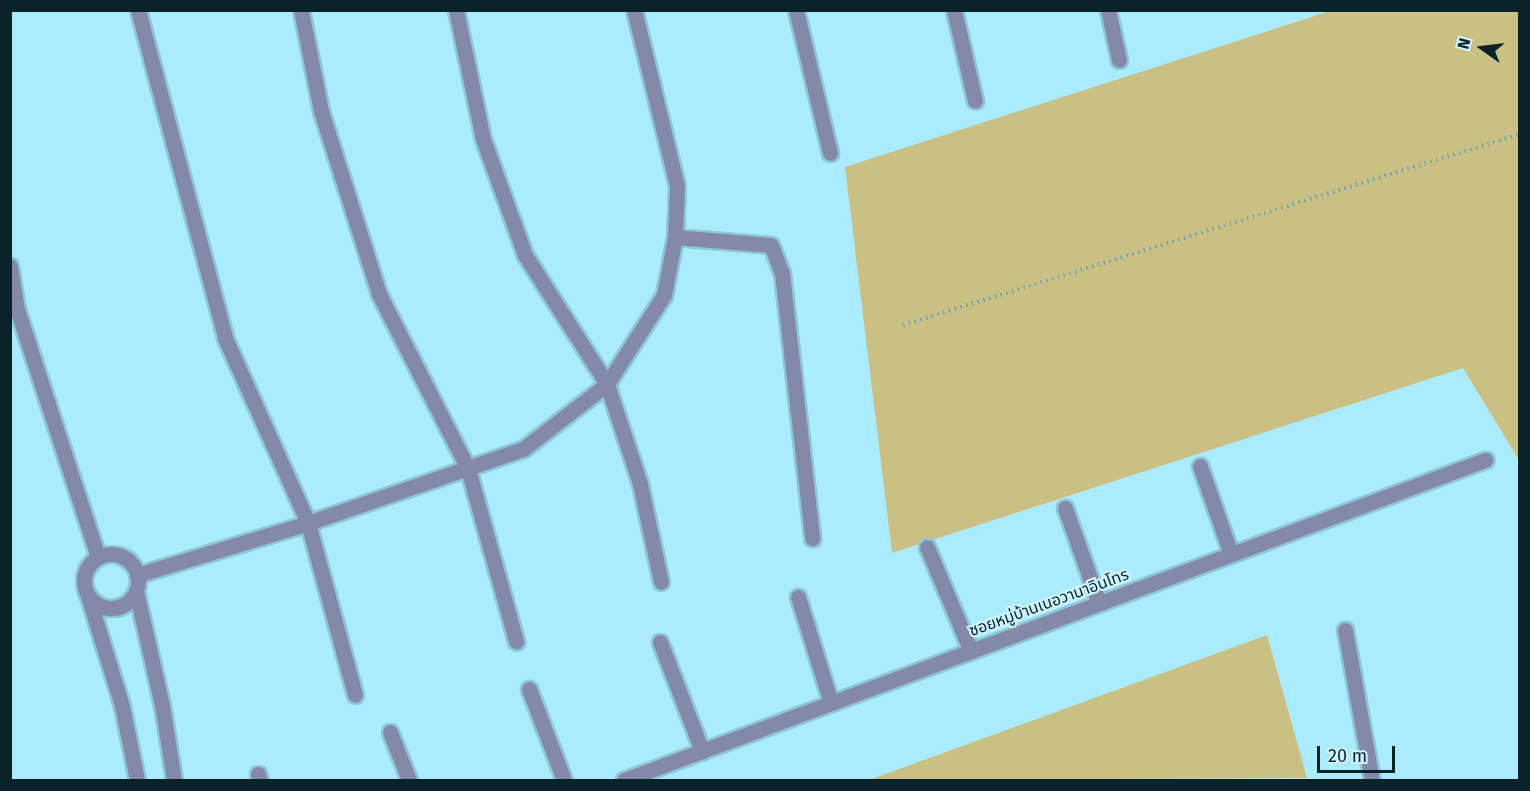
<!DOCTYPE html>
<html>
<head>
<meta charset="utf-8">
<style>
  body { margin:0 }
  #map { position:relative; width:1530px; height:791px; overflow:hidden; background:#abebfe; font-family:"Fira Sans","Noto Sans Thai",sans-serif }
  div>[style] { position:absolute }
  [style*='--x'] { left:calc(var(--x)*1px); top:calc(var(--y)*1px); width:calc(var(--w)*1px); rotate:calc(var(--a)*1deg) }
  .green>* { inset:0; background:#cbc084 }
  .path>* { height:4px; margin-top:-2px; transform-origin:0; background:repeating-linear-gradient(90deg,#72a4b3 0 1.5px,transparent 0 6px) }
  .roads { filter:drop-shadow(2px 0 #8ec7d8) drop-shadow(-2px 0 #8ec7d8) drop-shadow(0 2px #8ec7d8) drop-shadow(0 -2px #8ec7d8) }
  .street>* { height:15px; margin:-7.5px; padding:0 7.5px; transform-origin:7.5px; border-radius:7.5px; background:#8489aa }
  .street>.ring { margin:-7.5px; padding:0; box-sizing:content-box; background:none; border:15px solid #8489aa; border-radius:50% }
  span { translate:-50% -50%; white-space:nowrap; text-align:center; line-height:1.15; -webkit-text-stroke:4.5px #cef3ff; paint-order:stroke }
  .street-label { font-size:16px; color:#09232b }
  .frame { position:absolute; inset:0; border:12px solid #09232b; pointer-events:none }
  .north { position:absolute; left:1452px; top:18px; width:60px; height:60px; -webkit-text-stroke:4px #cef3ff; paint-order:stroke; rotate:284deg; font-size:16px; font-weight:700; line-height:24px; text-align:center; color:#09232b }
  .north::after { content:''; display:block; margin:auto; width:21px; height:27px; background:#09232b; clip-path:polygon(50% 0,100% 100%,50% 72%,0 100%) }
  .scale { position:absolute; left:1317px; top:746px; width:78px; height:27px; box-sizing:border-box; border:3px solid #09232b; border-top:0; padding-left:8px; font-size:18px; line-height:21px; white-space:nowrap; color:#09232b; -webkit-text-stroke:4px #cef3ff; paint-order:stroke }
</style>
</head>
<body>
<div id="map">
  <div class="green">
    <div style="clip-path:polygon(1330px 11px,1519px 11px,1519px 460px,1463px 368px,892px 553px,845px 167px)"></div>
    <div style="clip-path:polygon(1267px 635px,1307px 778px,869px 780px)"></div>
  </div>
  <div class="path">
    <div style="--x:903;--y:325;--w:646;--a:-17.2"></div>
  </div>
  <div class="roads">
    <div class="street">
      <div style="--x:138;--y:10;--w:339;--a:75.1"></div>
      <div style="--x:225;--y:338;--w:203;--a:65.8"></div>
      <div style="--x:308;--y:523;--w:178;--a:74.7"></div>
      <div style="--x:301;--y:10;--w:103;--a:78.8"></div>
      <div style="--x:321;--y:111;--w:192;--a:72.4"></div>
      <div style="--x:379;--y:294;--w:196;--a:63"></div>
      <div style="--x:468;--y:469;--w:179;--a:74.4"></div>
      <div style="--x:456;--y:10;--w:132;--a:78.2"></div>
      <div style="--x:483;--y:139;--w:123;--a:70.1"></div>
      <div style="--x:525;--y:255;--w:153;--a:57.6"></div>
      <div style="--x:607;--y:384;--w:105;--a:71.7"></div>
      <div style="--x:640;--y:484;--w:100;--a:77.9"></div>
      <div style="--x:796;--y:10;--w:147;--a:76.6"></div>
      <div style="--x:954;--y:10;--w:93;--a:77"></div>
      <div style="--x:1108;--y:10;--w:51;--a:77.6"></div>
      <div style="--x:675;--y:237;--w:96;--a:4.8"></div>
      <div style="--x:771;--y:245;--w:30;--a:69"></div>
      <div style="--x:782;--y:273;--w:267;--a:83.5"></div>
      <div style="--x:10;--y:266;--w:44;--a:80.8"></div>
      <div style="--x:17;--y:309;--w:261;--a:71.9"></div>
      <div style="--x:1200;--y:466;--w:93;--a:70.6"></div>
      <div style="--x:1065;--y:508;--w:101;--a:70.3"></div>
      <div style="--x:927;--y:547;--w:113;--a:67.1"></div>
      <div class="ring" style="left:84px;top:554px;width:39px;height:39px"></div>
      <div style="--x:137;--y:575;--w:179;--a:-16.9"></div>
      <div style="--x:308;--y:523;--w:227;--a:-19"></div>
      <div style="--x:523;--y:449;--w:106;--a:-37.7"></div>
      <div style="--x:607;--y:384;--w:106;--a:-57.4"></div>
      <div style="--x:664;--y:295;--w:59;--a:-79.3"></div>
      <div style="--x:675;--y:237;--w:51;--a:-87.8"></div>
      <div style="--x:677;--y:186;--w:181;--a:-103.7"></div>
      <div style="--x:136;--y:591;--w:117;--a:77.2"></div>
      <div style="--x:162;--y:705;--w:76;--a:80.9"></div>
      <div style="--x:88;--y:596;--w:115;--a:72.8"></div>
      <div style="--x:122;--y:706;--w:76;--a:78.5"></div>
      <div style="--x:798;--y:597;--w:111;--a:72.7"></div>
      <div style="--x:1345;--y:630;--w:152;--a:79.8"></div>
      <div style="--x:660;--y:642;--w:117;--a:68.9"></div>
      <div style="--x:529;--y:689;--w:97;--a:69"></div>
      <div style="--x:390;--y:732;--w:52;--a:68.4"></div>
      <div style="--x:258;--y:774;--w:6;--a:72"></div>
      <div style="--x:624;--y:780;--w:919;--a:-20.39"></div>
    </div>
  </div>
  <div class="street-label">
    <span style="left:1049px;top:603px;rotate:-20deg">ซอยหมู่บ้านเนอวานาอินโทร</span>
  </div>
  <div class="frame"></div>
  <div class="north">N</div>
  <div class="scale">20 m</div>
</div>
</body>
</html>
